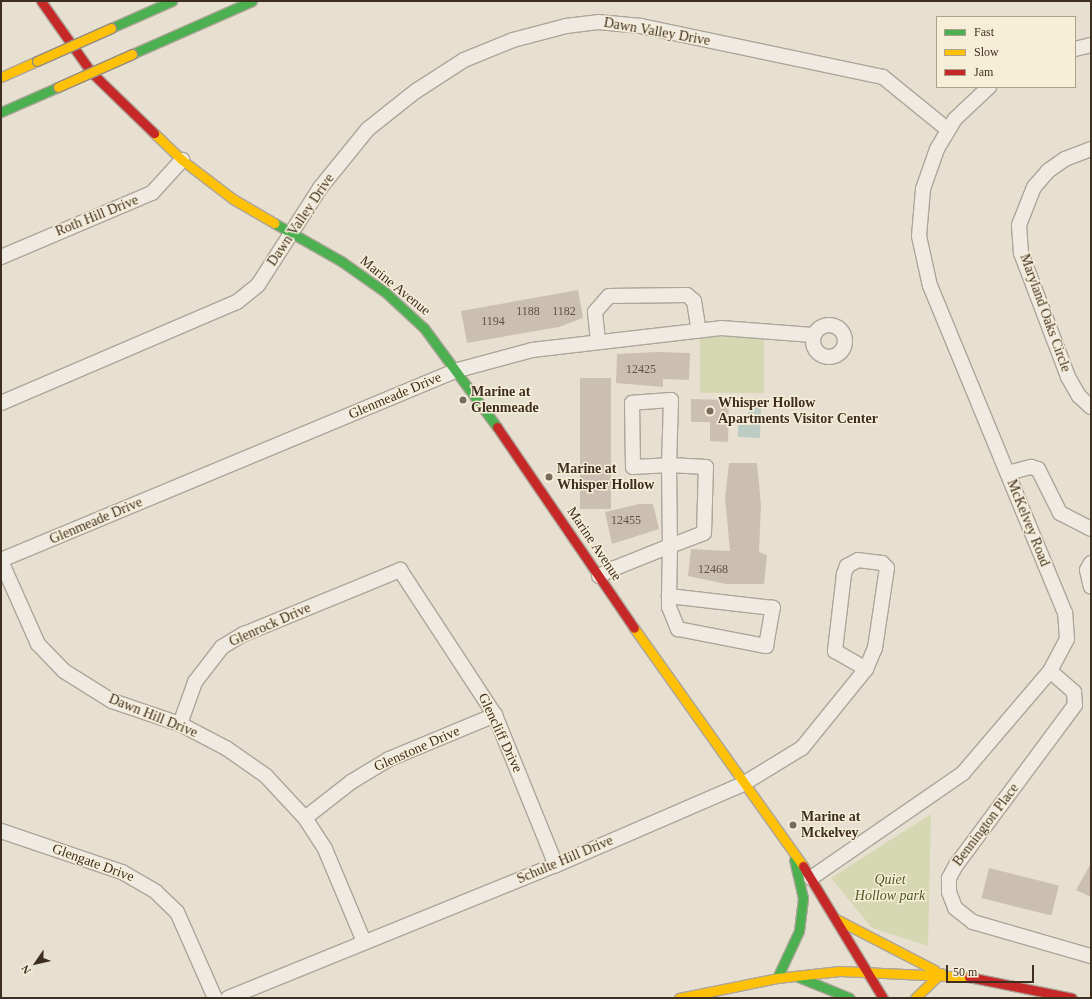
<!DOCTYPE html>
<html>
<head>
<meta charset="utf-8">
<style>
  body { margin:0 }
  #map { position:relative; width:1092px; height:999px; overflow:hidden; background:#e7e0d1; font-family:"Times New Roman",serif }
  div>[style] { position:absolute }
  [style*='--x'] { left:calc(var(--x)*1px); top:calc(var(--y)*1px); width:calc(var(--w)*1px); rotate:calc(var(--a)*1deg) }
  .green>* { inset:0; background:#d6d7b3; transform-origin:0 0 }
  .water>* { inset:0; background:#bcccc2 }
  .building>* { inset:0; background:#cbbfb2; transform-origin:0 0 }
  .roads { filter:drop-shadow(1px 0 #ada599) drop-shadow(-1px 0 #ada599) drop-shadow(0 1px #ada599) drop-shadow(0 -1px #ada599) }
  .street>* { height:14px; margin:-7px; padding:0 7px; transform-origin:7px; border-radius:7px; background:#efebe3 }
  .street>.ring { margin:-7px; padding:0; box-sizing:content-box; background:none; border:14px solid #efebe3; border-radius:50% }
  .fast>* { height:9px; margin:-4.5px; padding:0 4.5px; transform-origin:4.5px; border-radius:4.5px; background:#4caf50 }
  .slow>* { height:9px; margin:-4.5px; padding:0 4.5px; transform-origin:4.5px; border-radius:4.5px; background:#ffc107 }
  .jam>* { height:9px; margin:-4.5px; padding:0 4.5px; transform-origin:4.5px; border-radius:4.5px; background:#c62828 }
  .bridges { filter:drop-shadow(1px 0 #928b80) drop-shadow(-1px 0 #928b80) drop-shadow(0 1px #928b80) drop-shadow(0 -1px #928b80) }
  .slow-bridge>* { height:9px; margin:-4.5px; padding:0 4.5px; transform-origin:4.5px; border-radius:4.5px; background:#ffc107 }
  .dots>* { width:11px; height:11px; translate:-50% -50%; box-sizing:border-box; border:2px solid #f7eed8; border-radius:50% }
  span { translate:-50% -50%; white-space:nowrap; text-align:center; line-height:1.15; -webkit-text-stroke:3px #f7eed8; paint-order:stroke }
  .number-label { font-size:12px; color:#605244 }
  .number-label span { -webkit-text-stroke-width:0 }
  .street-label { font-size:14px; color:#3d2e20 }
  .poi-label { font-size:14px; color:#3d2e20; font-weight:700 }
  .left { translate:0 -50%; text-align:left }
  .park-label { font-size:14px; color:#4d5a26; font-style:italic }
  .frame { position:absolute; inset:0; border:2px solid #3d2e20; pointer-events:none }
  .legend { position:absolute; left:936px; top:16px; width:140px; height:72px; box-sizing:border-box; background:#f7eed8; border:1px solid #ada18e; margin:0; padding:5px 7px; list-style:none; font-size:12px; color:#3d2e20 }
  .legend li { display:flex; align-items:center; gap:8px; height:20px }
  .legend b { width:20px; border:1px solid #ada18e }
  .north { position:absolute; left:16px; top:943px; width:40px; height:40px; -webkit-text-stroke:3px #f7eed8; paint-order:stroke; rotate:236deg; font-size:11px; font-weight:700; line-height:16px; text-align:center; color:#3d2e20 }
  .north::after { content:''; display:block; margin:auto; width:14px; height:18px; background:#3d2e20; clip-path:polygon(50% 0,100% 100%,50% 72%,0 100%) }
  .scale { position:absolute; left:946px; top:965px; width:88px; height:18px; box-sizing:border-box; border:2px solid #3d2e20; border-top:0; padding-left:5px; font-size:12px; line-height:14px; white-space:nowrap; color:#3d2e20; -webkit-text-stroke:3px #f7eed8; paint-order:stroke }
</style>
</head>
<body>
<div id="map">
  <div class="green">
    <div style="left:700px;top:337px;width:64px;height:56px"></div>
    <div style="clip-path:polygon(931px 814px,928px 946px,872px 928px,831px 878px)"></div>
  </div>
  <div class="water">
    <div style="clip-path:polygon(748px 404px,761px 404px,760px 438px,738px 437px,738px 425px,752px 425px,752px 420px,748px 420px)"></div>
  </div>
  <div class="building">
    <div style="clip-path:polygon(578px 290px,583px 318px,559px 327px,467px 343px,461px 311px)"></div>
    <div style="clip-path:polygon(657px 352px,690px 353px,689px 380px,663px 379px,663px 387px,616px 383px,617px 354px)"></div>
    <div style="left:580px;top:378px;width:31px;height:131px"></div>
    <div style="clip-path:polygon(691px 399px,729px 400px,728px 442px,710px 441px,710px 422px,691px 422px)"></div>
    <div style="clip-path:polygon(729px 463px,757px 463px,761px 505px,759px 552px,767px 555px,764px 584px,726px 584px,688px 576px,691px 549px,730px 551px,725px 498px)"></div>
    <div style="clip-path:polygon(639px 504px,653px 504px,659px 529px,612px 544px,605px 512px)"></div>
    <div style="clip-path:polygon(1091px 863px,1091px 897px,1076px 890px)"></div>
    <div style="left:989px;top:868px;width:72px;height:31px;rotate:14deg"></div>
  </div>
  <div class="roads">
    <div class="street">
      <div style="--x:1075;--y:49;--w:16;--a:-14"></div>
      <div style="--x:1091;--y:149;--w:28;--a:159"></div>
      <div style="--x:1065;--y:159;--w:21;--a:145"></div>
      <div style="--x:1048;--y:171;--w:21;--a:131"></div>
      <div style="--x:1034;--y:187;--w:41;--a:111.5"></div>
      <div style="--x:1019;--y:225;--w:28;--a:86"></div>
      <div style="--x:1021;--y:253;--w:133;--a:69.2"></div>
      <div style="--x:1068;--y:377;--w:22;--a:60"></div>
      <div style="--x:1079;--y:396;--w:16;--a:43"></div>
      <div style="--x:1;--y:257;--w:164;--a:-23"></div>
      <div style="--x:152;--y:193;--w:45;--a:-47.7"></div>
      <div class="ring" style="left:813px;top:325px;width:18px;height:18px"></div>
      <div style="--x:598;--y:341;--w:29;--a:-96"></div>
      <div style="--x:595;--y:312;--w:21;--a:-49"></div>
      <div style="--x:609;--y:296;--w:78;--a:-0.7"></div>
      <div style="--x:687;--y:295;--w:9;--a:41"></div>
      <div style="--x:694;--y:301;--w:30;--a:81"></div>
      <div style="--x:1;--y:403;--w:257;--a:-23.2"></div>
      <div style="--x:237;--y:302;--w:27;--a:-39"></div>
      <div style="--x:258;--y:285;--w:115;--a:-57.4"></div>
      <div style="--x:320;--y:188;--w:76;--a:-50.9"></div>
      <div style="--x:368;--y:129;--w:61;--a:-38.4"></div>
      <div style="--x:416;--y:91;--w:57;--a:-32.9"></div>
      <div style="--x:464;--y:60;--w:53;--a:-22.2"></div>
      <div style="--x:513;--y:40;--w:55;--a:-14.8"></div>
      <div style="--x:566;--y:26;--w:32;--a:-7"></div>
      <div style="--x:598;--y:22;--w:43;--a:5.3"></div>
      <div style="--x:641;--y:26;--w:247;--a:11.9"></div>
      <div style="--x:883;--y:77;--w:82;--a:39.1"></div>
      <div style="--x:1008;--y:473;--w:24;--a:-15"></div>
      <div style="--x:1031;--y:467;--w:7;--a:16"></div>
      <div style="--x:1038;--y:469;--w:49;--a:63.4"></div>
      <div style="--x:1060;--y:513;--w:35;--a:27"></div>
      <div style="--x:1;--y:560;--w:495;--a:-22.6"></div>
      <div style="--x:458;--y:370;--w:77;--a:-15.1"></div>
      <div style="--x:532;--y:350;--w:190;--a:-6.6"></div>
      <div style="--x:721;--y:328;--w:92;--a:4.4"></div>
      <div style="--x:1;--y:561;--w:91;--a:66"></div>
      <div style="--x:38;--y:644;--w:37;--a:46"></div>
      <div style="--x:64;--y:671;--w:57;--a:32"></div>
      <div style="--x:112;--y:701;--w:72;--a:18.7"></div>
      <div style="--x:180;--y:724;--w:52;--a:27.6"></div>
      <div style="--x:226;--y:748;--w:49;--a:35"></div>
      <div style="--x:266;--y:776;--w:57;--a:47.1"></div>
      <div style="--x:305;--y:818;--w:37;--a:57"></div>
      <div style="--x:325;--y:849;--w:101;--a:67.2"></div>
      <div style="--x:1091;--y:563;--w:8;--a:120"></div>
      <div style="--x:1087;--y:570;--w:17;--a:77"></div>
      <div style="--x:599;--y:576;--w:18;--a:-27"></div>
      <div style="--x:615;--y:568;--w:59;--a:-21.8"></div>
      <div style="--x:670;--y:546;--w:36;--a:-21"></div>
      <div style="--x:704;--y:533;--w:66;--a:-88.3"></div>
      <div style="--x:706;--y:467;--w:37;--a:-177"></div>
      <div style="--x:669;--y:465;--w:65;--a:-88.2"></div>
      <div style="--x:671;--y:400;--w:39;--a:176"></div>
      <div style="--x:632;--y:403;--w:64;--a:89.1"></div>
      <div style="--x:633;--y:467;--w:36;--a:-3"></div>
      <div style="--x:669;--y:465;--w:81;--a:89.3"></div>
      <div style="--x:670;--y:546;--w:50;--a:91.1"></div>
      <div style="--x:669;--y:596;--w:11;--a:90"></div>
      <div style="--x:669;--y:607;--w:24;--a:68"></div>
      <div style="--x:678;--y:629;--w:90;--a:10.9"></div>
      <div style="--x:766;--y:646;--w:39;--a:-80"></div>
      <div style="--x:773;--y:608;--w:105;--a:-173.4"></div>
      <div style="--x:1050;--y:671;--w:32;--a:41"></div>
      <div style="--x:1074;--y:692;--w:13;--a:86"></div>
      <div style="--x:1075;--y:705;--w:199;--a:126.6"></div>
      <div style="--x:956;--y:865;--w:15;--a:118"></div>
      <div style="--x:949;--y:878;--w:14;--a:90"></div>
      <div style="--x:949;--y:892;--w:17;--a:69"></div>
      <div style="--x:955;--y:908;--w:23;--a:38"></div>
      <div style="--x:973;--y:922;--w:123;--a:16.1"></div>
      <div style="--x:180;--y:724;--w:45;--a:-70.3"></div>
      <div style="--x:195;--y:682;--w:44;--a:-52.4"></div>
      <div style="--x:222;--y:647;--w:26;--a:-31"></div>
      <div style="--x:244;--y:634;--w:169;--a:-22.3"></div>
      <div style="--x:400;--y:570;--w:173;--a:56.8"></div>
      <div style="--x:495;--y:715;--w:162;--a:67.9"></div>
      <div style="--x:305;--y:818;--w:58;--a:-38"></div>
      <div style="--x:351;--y:782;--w:44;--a:-31.2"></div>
      <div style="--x:389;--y:759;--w:115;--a:-22.5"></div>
      <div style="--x:1;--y:831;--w:128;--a:18.7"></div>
      <div style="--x:122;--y:872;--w:39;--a:30"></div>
      <div style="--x:156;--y:892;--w:29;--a:44"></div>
      <div style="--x:177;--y:912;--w:94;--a:66.2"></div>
      <div style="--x:811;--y:878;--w:185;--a:-34.6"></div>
      <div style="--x:963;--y:773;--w:134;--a:-49.5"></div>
      <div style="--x:1050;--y:671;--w:36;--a:-62"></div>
      <div style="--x:1067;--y:639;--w:26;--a:-94"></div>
      <div style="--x:1065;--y:613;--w:354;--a:-112.4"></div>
      <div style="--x:930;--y:286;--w:51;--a:-102.4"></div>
      <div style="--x:919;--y:236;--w:47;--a:-85.1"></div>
      <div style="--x:923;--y:189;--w:42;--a:-70.7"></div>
      <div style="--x:937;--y:149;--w:35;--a:-59"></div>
      <div style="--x:955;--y:119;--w:47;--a:-43.3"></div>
      <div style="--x:228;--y:998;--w:354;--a:-22.1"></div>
      <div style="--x:556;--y:865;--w:204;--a:-23.4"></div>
      <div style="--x:743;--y:784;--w:69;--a:-31.4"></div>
      <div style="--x:802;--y:748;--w:102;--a:-51"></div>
      <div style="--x:866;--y:669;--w:23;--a:-67"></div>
      <div style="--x:875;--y:648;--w:81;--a:-81.5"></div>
      <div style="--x:887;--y:568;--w:7;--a:-135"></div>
      <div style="--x:882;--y:563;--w:24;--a:-173"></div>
      <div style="--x:858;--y:560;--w:13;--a:151"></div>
      <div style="--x:847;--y:566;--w:9;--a:111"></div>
      <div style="--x:844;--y:574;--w:78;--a:96.7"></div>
      <div style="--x:835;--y:651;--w:36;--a:30"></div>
    </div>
    <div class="fast">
      <div style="--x:111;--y:28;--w:67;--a:-23.9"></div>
      <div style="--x:132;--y:54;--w:131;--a:-23.8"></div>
      <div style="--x:1;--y:112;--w:62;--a:-23.7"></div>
      <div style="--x:274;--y:223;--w:77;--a:29.6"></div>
      <div style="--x:341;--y:261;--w:54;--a:35.2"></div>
      <div style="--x:385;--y:292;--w:53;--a:42.7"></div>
      <div style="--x:424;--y:328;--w:123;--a:53.6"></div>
      <div style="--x:796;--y:976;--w:58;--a:22.2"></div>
      <div style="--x:777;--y:978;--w:52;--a:-64.9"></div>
      <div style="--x:799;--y:931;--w:33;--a:-83"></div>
      <div style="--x:803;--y:898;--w:39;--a:-103"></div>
    </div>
    <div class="slow">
      <div style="--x:1;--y:77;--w:39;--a:-24"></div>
      <div style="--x:154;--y:133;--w:39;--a:44"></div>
      <div style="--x:182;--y:160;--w:64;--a:37.4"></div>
      <div style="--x:233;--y:199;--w:48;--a:30.3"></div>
      <div style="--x:634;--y:628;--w:292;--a:54.6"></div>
      <div style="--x:836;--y:919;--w:111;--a:27.3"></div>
      <div style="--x:679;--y:998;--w:100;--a:-11.5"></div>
      <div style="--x:777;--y:978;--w:63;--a:-6.3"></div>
      <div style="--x:840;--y:971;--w:129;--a:2.7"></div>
      <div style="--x:915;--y:998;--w:36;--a:-44"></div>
    </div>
    <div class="jam">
      <div style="--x:41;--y:1;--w:87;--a:54.8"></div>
      <div style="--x:91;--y:72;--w:88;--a:44.1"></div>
      <div style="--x:497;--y:427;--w:243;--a:55.7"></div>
      <div style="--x:803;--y:866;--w:154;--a:58.8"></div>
      <div style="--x:969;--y:977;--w:105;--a:11.5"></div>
    </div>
  </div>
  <div class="bridges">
    <div class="slow-bridge">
      <div style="--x:37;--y:61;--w:81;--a:-24"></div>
      <div style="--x:58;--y:87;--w:81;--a:-24"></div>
    </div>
  </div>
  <div class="dots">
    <div style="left:463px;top:400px;background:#786c5e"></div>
    <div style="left:710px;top:411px;background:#786c5e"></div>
    <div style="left:549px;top:477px;background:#786c5e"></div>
    <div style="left:793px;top:825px;background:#786c5e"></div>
  </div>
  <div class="number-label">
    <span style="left:528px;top:312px">1188</span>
    <span style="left:564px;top:312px">1182</span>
    <span style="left:493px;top:322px">1194</span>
    <span style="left:641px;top:370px">12425</span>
    <span style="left:626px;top:521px">12455</span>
    <span style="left:713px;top:570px">12468</span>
  </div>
  <div class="street-label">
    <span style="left:657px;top:32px;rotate:10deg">Dawn Valley Drive</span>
    <span style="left:97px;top:216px;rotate:-22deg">Roth Hill Drive</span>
    <span style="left:301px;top:220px;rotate:-56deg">Dawn Valley Drive</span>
    <span style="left:395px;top:286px;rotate:39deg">Marine Avenue</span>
    <span style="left:1045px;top:313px;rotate:70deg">Maryland Oaks Circle</span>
    <span style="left:395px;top:396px;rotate:-23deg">Glenmeade Drive</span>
    <span style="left:96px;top:521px;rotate:-23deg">Glenmeade Drive</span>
    <span style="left:1028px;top:523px;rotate:68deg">McKelvey Road</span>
    <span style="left:594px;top:544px;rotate:56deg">Marine Avenue</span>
    <span style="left:270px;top:625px;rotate:-24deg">Glenrock Drive</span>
    <span style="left:153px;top:716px;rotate:22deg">Dawn Hill Drive</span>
    <span style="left:500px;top:733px;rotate:65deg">Glencliff Drive</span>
    <span style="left:417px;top:749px;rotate:-24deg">Glenstone Drive</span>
    <span style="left:986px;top:825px;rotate:-53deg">Bennington Place</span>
    <span style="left:565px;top:860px;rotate:-23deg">Schulte Hill Drive</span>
    <span style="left:93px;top:863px;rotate:20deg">Glengate Drive</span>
  </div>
  <div class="poi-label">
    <span class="left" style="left:471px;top:400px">Marine at<br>Glenmeade</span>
    <span class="left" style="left:718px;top:411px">Whisper Hollow<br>Apartments Visitor Center</span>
    <span class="left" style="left:557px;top:477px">Marine at<br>Whisper Hollow</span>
    <span class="left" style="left:801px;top:825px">Marine at<br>Mckelvey</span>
  </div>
  <div class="park-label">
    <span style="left:890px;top:888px">Quiet<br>Hollow park</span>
  </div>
  <div class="frame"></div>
  <ul class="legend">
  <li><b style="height:5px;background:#4caf50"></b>Fast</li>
  <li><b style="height:5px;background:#ffc107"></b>Slow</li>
  <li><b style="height:5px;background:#c62828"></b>Jam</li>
  </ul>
  <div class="north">N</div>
  <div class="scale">50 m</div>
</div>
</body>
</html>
